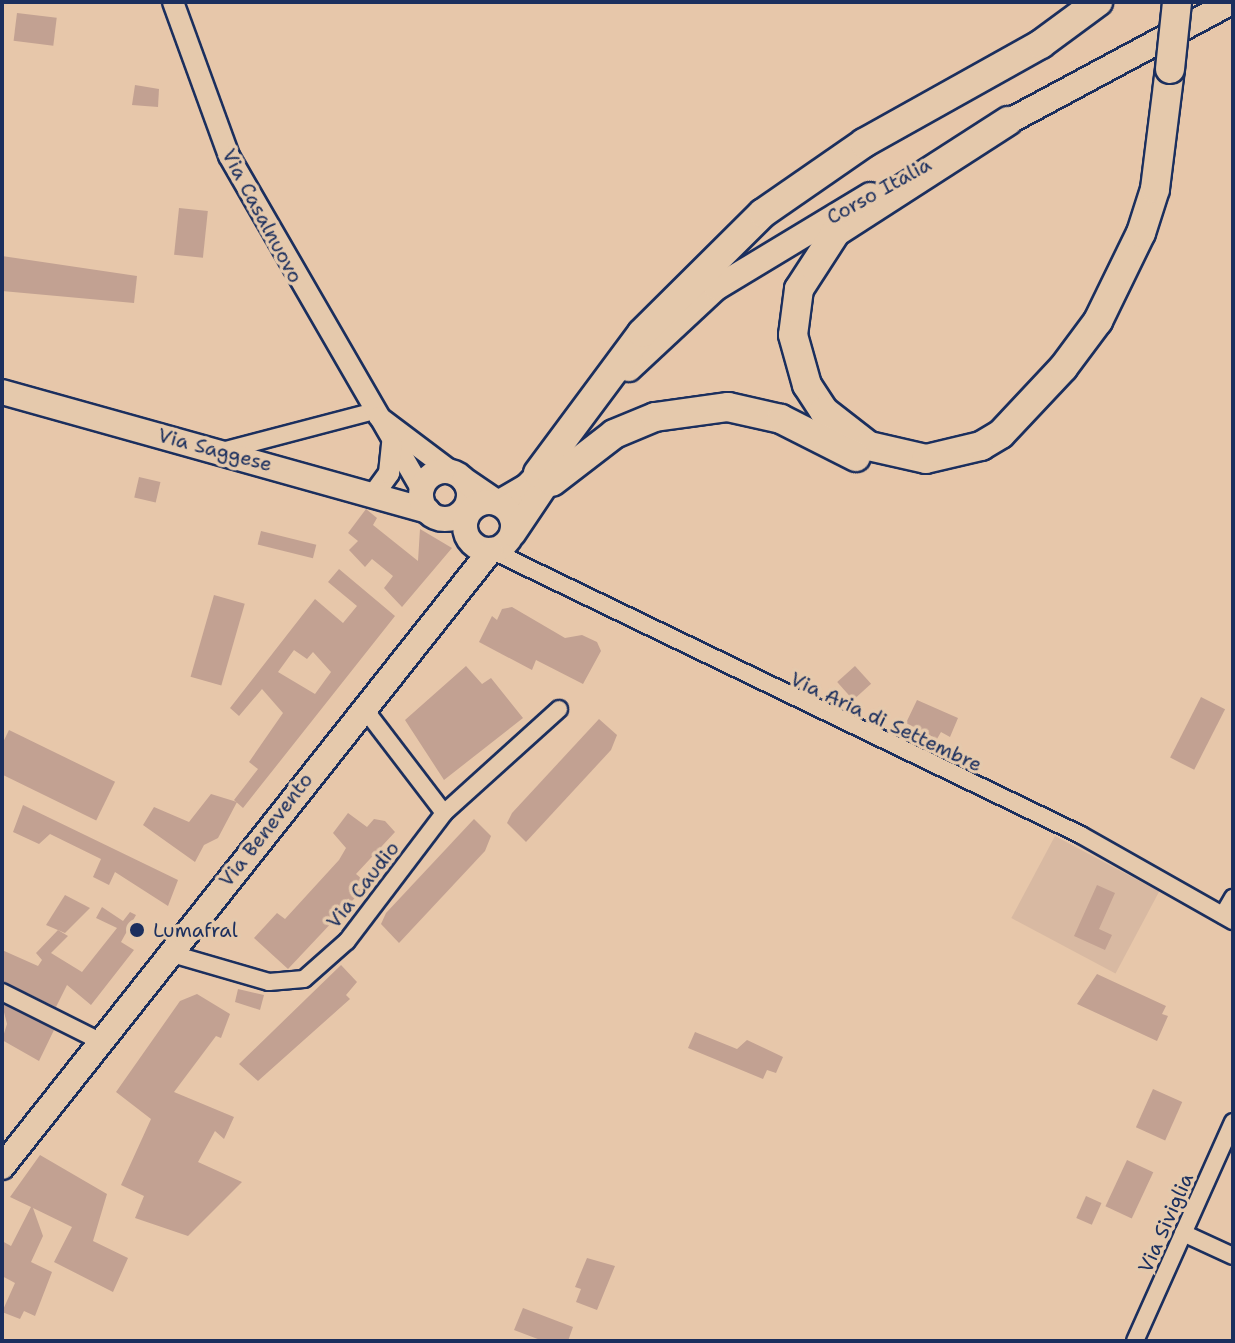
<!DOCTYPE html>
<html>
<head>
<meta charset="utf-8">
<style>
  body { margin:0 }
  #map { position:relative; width:1235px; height:1343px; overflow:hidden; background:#e7c7aa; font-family:"Shantell Sans",sans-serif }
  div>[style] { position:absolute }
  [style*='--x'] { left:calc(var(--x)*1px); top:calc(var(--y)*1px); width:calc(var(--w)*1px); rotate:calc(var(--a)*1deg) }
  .built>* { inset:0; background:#d8b9a2; transform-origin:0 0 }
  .building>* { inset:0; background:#c2a192; transform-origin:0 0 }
  .roads { filter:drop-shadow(2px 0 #1b2f5e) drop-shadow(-2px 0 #1b2f5e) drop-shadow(0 2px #1b2f5e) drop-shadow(0 -2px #1b2f5e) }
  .minor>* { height:16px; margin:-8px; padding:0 8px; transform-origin:8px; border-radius:8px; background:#e5c9ac }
  .tertiary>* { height:20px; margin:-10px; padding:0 10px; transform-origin:10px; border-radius:10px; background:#e5c9ac }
  .secondary>* { height:24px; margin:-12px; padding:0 12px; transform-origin:12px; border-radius:12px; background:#e5c9ac }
  .secondary>.ring { margin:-12px; padding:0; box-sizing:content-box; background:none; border:24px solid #e5c9ac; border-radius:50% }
  .trunk>* { height:28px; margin:-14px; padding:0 14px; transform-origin:14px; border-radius:14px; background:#e5c9ac }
  .bridges { filter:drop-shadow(2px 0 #1b2f5e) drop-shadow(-2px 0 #1b2f5e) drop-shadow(0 2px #1b2f5e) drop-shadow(0 -2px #1b2f5e) }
  .trunk-bridge>* { height:28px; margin:-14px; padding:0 14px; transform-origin:14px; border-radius:14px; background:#e5c9ac }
  .dots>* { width:22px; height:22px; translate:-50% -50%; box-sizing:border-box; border:4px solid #e5c9ac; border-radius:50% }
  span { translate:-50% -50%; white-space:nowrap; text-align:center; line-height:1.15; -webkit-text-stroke:7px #e5c9ac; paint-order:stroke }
  .street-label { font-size:20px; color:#1b2f5e }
  .poi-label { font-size:20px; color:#1b2f5e }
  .left { translate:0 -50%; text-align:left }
  .frame { position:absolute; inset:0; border:4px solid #1b2f5e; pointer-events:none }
</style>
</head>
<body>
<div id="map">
  <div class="built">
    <div style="left:1055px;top:836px;width:118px;height:93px;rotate:28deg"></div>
  </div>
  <div class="building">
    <div style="left:17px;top:13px;width:40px;height:28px;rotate:7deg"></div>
    <div style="clip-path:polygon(135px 85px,159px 89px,158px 107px,132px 105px)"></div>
    <div style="left:179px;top:208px;width:29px;height:47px;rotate:6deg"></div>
    <div style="clip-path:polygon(2px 256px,137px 276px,134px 303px,2px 291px)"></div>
    <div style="left:139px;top:477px;width:22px;height:21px;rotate:13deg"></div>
    <div style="clip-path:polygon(366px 509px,377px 518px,373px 525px,418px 561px,420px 529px,452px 548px,402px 607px,384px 588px,393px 576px,372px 559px,365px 567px,349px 550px,358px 541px,348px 533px)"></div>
    <div style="left:261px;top:531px;width:57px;height:14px;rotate:14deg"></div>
    <div style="clip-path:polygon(evenodd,339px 569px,395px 616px,243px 808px,234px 800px,258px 769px,249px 762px,283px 713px,262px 689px,239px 716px,230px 708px,315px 599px,343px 623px,357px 606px,328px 582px,339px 569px,294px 650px,307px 659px,313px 652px,331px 672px,315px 694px,278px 672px,294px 650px)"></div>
    <div style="left:214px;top:595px;width:32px;height:85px;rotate:16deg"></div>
    <div style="clip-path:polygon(512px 607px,565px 638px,582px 635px,597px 642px,601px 651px,583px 684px,536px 660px,532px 670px,479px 642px,492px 616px,497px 620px,502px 609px)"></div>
    <div style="clip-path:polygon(466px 666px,482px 684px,491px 678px,523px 718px,444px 780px,405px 720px)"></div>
    <div style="left:855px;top:666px;width:24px;height:24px;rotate:48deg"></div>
    <div style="left:1201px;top:697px;width:27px;height:68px;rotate:27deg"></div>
    <div style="clip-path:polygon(917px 700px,958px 718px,950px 737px,941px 732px,937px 739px,906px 723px)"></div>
    <div style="clip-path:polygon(599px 719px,617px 735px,611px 750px,526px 842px,507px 823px,512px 813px)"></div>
    <div style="left:9px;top:730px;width:118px;height:43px;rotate:26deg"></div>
    <div style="clip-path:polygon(211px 794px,237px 802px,218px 838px,204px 845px,195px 862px,143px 825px,154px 807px,189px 822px)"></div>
    <div style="clip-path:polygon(23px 805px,178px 880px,168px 906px,115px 872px,109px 885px,93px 877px,101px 859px,50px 834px,39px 844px,13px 832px)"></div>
    <div style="clip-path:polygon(348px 813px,367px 827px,374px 819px,385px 821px,395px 832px,356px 874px,368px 884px,288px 969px,254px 938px,277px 913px,285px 919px,339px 860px,346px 848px,333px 833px)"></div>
    <div style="clip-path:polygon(474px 819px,491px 836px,485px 851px,399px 943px,381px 924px,386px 913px)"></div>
    <div style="clip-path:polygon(1097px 885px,1115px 893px,1099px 929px,1112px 935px,1105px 950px,1074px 936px)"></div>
    <div style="clip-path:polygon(65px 895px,90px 908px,65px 933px,46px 925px)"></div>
    <div style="clip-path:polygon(102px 907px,123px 921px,130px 912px,136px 915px,121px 942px,134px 950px,91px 1005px,67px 985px,56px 1007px,2px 981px,2px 950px,38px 966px,42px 960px,36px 953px,58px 930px,68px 936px,51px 953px,82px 972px,117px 928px,96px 918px)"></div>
    <div style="clip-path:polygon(341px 965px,357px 982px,346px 995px,350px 999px,258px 1081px,239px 1064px)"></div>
    <div style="clip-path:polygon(1097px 974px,1166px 1006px,1162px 1014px,1168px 1016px,1157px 1041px,1077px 1004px)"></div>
    <div style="clip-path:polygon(238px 989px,264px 995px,260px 1010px,235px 1002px)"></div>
    <div style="clip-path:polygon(197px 994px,230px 1014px,221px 1038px,216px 1036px,174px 1092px,234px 1117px,224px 1139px,215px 1131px,198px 1162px,242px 1182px,188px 1236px,135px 1218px,144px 1196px,121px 1185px,151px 1119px,116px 1092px,180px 1001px)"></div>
    <div style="clip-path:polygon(2px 1004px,54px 1030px,39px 1061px,2px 1040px,7px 1024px)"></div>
    <div style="clip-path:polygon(695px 1032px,737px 1049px,747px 1040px,783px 1057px,776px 1073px,767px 1070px,763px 1079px,688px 1048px)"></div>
    <div style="left:1153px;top:1089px;width:32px;height:42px;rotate:24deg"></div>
    <div style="clip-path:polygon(40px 1155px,107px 1194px,93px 1241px,128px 1258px,113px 1292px,54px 1262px,72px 1227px,33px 1208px,43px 1236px,31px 1262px,52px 1272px,35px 1316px,24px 1311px,20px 1319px,2px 1312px,15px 1283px,2px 1276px,2px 1241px,11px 1246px,31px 1207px,10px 1197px)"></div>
    <div style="left:1127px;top:1160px;width:29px;height:51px;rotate:25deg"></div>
    <div style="left:1086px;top:1196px;width:17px;height:24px;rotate:24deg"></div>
    <div style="clip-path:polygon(587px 1258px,615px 1266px,597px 1310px,576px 1302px,581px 1289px,575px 1287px)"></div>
    <div style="clip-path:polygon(523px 1308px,573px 1327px,568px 1341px,543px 1341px,514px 1330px)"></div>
  </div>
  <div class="roads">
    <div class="minor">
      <div style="--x:222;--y:451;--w:158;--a:-14.7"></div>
      <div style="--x:491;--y:550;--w:655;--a:25.78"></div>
      <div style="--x:1081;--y:835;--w:175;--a:29.5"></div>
      <div style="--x:363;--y:707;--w:133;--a:52.6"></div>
      <div style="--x:1223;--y:915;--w:20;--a:-60"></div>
      <div style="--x:169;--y:953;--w:104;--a:16.2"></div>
      <div style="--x:269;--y:982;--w:35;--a:-5"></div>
      <div style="--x:304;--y:979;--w:57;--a:-41.5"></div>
      <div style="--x:347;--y:941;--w:161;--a:-52.8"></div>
      <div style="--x:444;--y:813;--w:155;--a:-42.1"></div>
      <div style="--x:2;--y:992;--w:110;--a:26.6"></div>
      <div style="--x:1183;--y:1233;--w:55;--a:24.7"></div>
      <div style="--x:1135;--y:1341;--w:240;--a:-65.9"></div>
    </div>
    <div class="tertiary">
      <div style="--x:173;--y:2;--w:164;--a:70"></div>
      <div style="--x:229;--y:156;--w:386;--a:60"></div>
      <div style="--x:379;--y:417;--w:91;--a:37"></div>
      <div style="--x:374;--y:494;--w:26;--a:-54"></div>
      <div style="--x:389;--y:473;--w:30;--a:-84"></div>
    </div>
    <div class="secondary">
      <div style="--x:991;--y:131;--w:273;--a:-28.2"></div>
      <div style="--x:629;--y:369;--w:119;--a:-43"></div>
      <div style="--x:716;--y:288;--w:180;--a:-31.1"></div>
      <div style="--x:2;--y:392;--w:442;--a:15.6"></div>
      <div class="ring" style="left:421px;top:471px;width:24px;height:24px"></div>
      <div style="--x:464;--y:480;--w:41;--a:34.1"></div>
      <div style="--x:498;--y:503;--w:34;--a:-30"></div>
      <div style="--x:527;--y:486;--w:35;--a:-46"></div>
      <div class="ring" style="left:465px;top:502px;width:24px;height:24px"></div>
      <div style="--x:513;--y:534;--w:84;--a:-56.1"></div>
      <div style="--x:2;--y:1167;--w:787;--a:-51.6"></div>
    </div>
    <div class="trunk">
      <div style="--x:1008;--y:121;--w:205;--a:147.2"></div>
      <div style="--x:836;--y:232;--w:68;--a:123"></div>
      <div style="--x:799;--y:289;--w:46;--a:97.4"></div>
      <div style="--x:793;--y:335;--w:52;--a:74.4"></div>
      <div style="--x:807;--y:385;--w:31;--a:57"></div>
      <div style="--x:824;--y:411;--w:57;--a:37.9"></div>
      <div style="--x:869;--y:446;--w:58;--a:12.8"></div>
      <div style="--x:926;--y:459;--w:57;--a:-13.3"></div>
      <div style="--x:981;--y:446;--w:23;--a:-31"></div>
      <div style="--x:1001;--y:434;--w:91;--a:-46.8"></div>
      <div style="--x:1063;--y:368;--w:59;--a:-53.3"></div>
      <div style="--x:1098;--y:321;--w:98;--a:-64"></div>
      <div style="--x:1141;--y:233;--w:46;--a:-72.3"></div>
      <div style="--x:1155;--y:189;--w:121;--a:-82.9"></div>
      <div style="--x:538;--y:473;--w:174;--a:-53.4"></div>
      <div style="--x:642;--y:333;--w:170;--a:-44.8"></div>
      <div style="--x:763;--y:213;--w:123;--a:-34.7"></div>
      <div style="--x:864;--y:143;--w:203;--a:-29.2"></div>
      <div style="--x:1041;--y:44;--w:71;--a:-36.4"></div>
      <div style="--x:552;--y:482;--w:78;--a:-37.7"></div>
      <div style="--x:614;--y:434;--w:44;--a:-22.5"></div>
      <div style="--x:655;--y:417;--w:74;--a:-7.8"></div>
      <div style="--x:728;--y:407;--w:54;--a:12.8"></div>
      <div style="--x:781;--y:419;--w:84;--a:26.9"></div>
    </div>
  </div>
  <div class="bridges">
    <div class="trunk-bridge">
      <div style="--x:1170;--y:69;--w:67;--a:-84"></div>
    </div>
  </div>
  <div class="dots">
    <div style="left:137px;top:930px;background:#1b2f5e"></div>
  </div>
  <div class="street-label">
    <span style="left:879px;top:191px;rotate:-29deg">Corso Italia</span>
    <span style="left:262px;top:216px;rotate:62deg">Via Casalnuovo</span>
    <span style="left:215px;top:450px;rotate:15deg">Via Saggese</span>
    <span style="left:886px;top:722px;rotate:25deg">Via Aria di Settembre</span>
    <span style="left:266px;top:830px;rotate:-52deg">Via Benevento</span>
    <span style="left:363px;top:885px;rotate:-52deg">Via Caudio</span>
    <span style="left:1166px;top:1223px;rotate:-66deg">Via Siviglia</span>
  </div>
  <div class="poi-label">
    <span class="left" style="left:153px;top:930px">Lumafral</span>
  </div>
  <div class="frame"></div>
</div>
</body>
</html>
